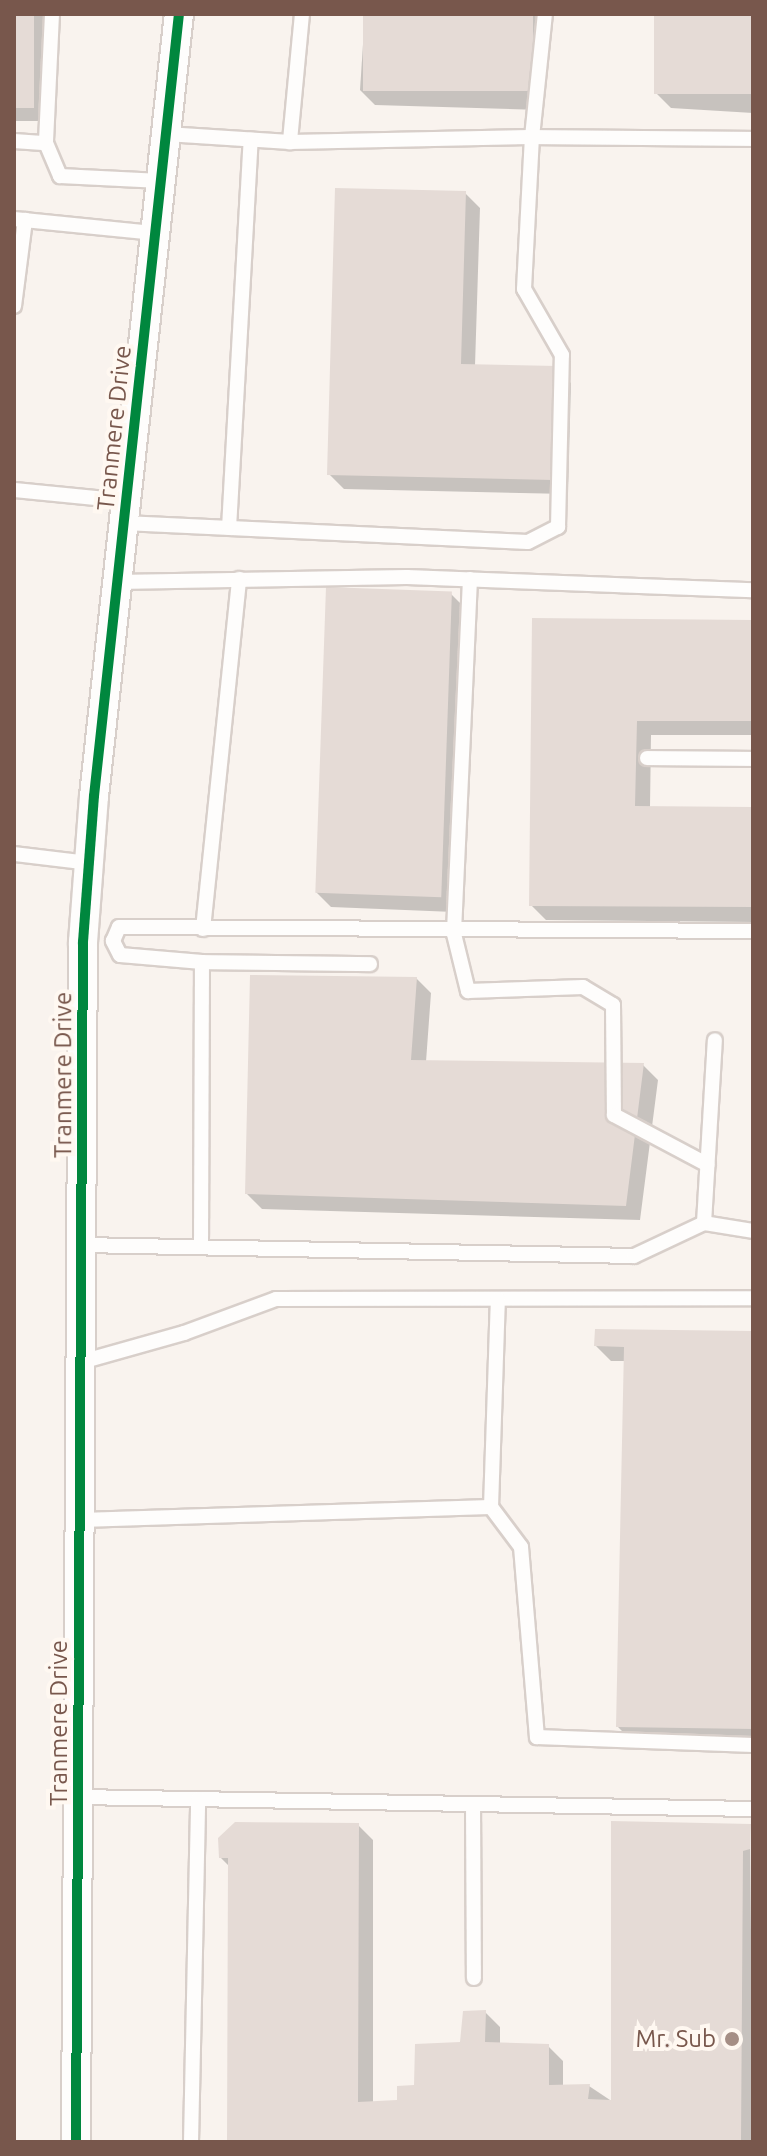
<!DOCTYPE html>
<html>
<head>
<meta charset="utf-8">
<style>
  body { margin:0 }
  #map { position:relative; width:767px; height:2156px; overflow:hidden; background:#f9f3ee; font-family:Ubuntu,sans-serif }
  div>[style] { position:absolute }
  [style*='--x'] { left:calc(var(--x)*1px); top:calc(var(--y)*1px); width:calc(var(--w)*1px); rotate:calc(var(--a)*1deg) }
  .shadow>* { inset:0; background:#0003; transform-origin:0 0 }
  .building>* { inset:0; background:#e5dbd6; transform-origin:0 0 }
  .roads { filter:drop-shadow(2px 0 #d8cfca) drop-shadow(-2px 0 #d8cfca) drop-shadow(0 2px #d8cfca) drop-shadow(0 -2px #d8cfca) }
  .lane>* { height:14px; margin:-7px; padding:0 7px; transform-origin:7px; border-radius:7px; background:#fefdfc }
  .street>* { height:28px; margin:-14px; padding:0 14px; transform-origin:14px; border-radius:14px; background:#fefdfc }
  .cycleway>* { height:10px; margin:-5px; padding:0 5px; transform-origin:5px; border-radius:5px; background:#00873e }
  .dots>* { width:22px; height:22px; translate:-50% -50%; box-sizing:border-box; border:4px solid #fff8f1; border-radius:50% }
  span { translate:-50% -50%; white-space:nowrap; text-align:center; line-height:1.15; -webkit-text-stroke:8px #fff8f1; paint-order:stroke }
  .street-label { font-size:24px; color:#78574c }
  .poi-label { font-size:24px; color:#78574c }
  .right { translate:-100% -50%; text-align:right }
  .frame { position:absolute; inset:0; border:16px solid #78574c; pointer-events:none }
</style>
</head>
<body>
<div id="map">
  <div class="shadow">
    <div style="left:14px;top:14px;width:34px;height:107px"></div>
    <div style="clip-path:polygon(365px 14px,548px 14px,541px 110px,375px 105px,360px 90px)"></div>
    <div style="clip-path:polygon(656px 14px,753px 14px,753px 113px,671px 108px,656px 93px)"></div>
    <div style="clip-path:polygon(465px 193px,480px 208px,475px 366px,556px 368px,571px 383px,568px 494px,344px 489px,329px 474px)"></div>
    <div style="clip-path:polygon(451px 594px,466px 609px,454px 912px,331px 907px,316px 892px)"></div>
    <div style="clip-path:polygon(534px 620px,753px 622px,753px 735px,651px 735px,650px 808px,753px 809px,753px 922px,546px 920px,531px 905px)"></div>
    <div style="clip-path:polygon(416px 978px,431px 993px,426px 1062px,643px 1065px,658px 1080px,640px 1220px,262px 1209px,247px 1194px)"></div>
    <div style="clip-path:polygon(753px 1333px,753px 1743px,633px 1742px,618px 1727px,625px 1361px,611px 1361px,596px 1346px)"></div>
    <div style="clip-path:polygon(358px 1825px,373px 1840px,373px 2103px,399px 2102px,462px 2044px,485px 2012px,500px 2027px,500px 2044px,548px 2046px,563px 2061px,563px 2087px,589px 2086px,613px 2102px,750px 1826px,753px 2142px,229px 2142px,230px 1867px,221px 1858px)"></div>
  </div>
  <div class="building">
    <div style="left:14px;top:14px;width:20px;height:94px"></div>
    <div style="left:363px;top:14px;width:170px;height:77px"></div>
    <div style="left:654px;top:14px;width:99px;height:80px"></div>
    <div style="clip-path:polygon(335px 188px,466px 191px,461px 364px,557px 366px,553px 480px,327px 475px)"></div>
    <div style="left:326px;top:587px;width:126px;height:306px;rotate:2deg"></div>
    <div style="clip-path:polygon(532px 618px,753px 620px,753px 721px,637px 721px,635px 806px,753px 807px,753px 907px,529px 906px)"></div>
    <div style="clip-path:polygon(250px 975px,417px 977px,411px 1060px,644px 1063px,626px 1206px,245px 1194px)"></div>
    <div style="clip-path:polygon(595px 1329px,753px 1331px,753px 1729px,616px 1727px,624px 1347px,594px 1346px)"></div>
    <div style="clip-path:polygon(611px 1821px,751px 1824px,750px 1849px,743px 1851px,741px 2142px,227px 2142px,228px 1858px,219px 1858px,218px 1838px,235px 1822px,359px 1823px,358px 2102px,397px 2100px,397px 2086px,414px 2085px,415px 2044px,460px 2042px,463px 2011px,486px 2010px,485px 2042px,549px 2044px,549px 2085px,590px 2084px,588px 2099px,611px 2100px)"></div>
  </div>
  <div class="roads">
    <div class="lane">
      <div style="--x:52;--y:14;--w:129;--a:92.7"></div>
      <div style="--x:46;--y:143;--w:36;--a:67"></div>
      <div style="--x:60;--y:176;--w:101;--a:2.8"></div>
      <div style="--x:302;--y:14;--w:129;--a:95.4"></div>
      <div style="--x:290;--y:142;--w:242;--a:-1.2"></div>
      <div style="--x:532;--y:137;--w:124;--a:-84"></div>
      <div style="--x:166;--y:134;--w:124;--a:3.7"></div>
      <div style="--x:14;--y:141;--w:32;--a:4"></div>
      <div style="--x:14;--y:219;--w:142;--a:5.7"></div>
      <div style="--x:14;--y:306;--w:87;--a:-82.7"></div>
      <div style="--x:14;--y:490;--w:113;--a:5.6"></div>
      <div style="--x:124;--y:523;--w:404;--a:2.7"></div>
      <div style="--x:528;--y:542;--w:34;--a:-27"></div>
      <div style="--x:558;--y:527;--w:172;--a:-88.7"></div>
      <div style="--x:562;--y:355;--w:76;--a:-119.9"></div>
      <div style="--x:524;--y:289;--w:152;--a:-87"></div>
      <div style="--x:532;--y:137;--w:221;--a:0.5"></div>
      <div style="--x:229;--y:528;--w:389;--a:-86.8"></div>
      <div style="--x:470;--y:579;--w:355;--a:92.6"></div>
      <div style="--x:454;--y:934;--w:59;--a:76.2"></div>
      <div style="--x:468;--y:991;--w:115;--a:-2"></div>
      <div style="--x:583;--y:987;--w:35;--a:31"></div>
      <div style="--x:613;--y:1005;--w:110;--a:89.5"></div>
      <div style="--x:614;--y:1115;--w:106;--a:28"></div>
      <div style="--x:117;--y:582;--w:290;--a:-1"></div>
      <div style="--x:407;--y:577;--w:346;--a:2.2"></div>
      <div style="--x:647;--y:758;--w:106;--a:0.5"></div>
      <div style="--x:14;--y:854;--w:76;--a:6.8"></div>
      <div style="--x:203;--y:929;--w:352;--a:-84.1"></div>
      <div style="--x:202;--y:962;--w:82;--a:-175.1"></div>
      <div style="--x:120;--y:955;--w:16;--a:-117"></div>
      <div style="--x:113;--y:941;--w:15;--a:-67"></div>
      <div style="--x:119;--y:927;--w:634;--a:0.36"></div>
      <div style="--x:704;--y:1223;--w:50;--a:9.3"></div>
      <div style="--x:82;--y:1245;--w:552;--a:1.14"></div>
      <div style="--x:634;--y:1256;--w:77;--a:-25.2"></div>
      <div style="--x:704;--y:1223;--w:183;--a:-86.6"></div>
      <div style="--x:201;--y:1247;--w:285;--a:-89.8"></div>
      <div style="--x:202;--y:962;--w:168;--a:0.7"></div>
      <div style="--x:81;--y:1362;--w:107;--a:-15.7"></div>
      <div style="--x:184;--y:1333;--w:98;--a:-20.3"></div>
      <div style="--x:276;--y:1299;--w:477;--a:-0.1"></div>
      <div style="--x:491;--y:1507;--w:50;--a:53.1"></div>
      <div style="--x:521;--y:1547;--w:191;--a:85.2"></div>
      <div style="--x:537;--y:1737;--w:216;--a:2.1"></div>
      <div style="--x:80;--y:1520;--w:411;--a:-1.8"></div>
      <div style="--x:491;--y:1507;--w:208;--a:-88.1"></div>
      <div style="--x:78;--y:1797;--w:675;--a:1.02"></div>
      <div style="--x:473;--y:1804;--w:174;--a:89.7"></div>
      <div style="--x:191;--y:2142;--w:343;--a:-88.8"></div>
    </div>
    <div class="street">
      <div style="--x:76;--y:2142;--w:1200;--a:-89.67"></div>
      <div style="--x:83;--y:942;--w:146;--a:-85.7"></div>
      <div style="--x:94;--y:796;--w:787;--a:-83.8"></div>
    </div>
  </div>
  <div class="cycleway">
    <div style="--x:76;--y:2142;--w:1200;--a:-89.67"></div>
    <div style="--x:83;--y:942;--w:146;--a:-85.7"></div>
    <div style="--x:94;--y:796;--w:787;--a:-83.8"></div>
  </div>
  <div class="dots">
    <div style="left:732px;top:2039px;background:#a58e85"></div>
  </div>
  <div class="street-label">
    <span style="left:114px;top:428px;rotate:-84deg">Tranmere Drive</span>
    <span style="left:63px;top:1075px;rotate:-90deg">Tranmere Drive</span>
    <span style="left:59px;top:1723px;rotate:-90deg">Tranmere Drive</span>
  </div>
  <div class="poi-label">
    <span class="right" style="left:716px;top:2039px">Mr. Sub</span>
  </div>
  <div class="frame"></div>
</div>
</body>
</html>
